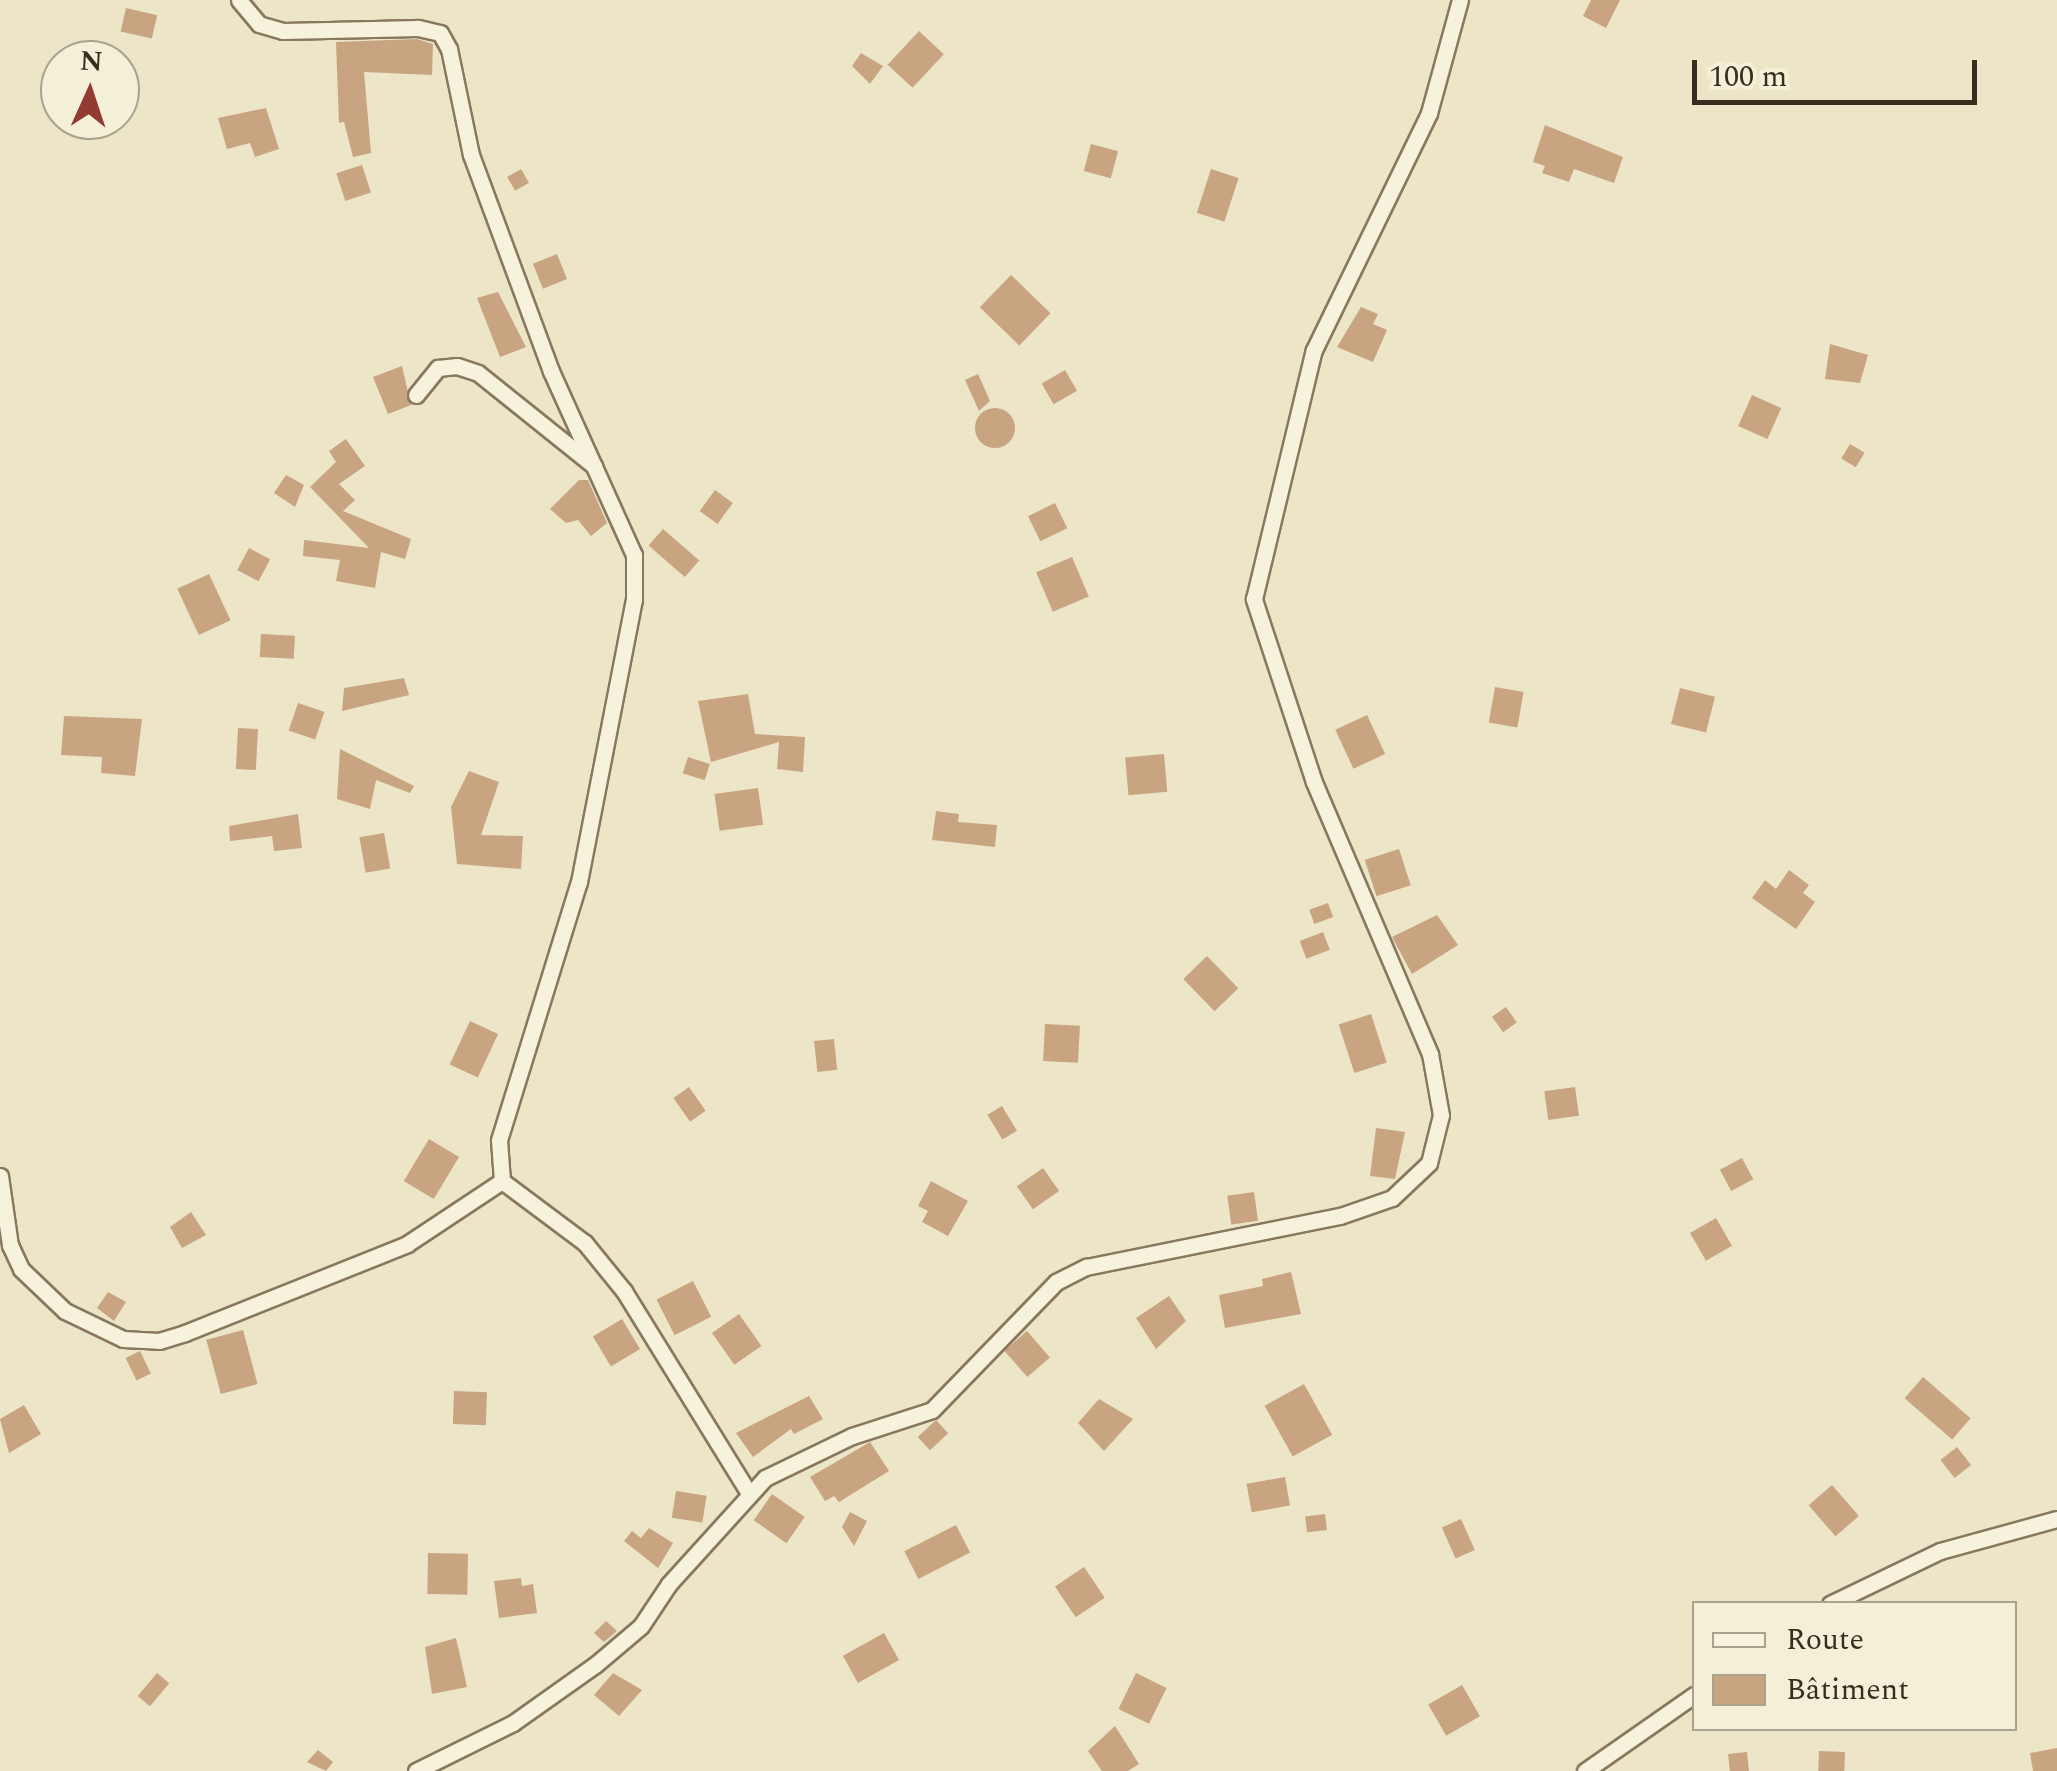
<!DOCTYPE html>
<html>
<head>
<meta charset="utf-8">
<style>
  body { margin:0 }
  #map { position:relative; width:2057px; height:1771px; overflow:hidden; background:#ece5c8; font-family:Spectral,serif }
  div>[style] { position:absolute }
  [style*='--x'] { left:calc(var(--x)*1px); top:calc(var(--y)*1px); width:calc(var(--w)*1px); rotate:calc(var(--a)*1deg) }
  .building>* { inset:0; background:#c8a580; transform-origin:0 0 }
  .round { border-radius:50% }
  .roads { filter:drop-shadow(2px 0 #87785e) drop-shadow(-2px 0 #87785e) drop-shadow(0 2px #87785e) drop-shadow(0 -2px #87785e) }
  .minor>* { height:15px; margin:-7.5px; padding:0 7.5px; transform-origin:7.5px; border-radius:7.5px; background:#f7f2db }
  span { translate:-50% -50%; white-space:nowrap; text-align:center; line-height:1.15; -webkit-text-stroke:8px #f4efd7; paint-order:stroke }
  .legend { position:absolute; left:1692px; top:1601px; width:325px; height:130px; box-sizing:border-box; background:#f4efd7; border:2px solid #a9a28e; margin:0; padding:12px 18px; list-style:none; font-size:30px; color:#382e20 }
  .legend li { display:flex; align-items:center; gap:20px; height:50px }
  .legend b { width:50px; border:2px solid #a9a28e }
  .north { position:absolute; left:40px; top:40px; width:100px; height:100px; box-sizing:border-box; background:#f4efd7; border:2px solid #a9a28e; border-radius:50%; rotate:3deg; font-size:28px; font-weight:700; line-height:40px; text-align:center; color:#382e20 }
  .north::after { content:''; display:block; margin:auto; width:35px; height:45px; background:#933a31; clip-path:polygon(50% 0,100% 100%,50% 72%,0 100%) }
  .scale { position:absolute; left:1692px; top:60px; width:285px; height:45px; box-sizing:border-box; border:5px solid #382e20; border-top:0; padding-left:12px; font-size:30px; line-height:35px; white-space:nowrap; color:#382e20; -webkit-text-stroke:8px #f4efd7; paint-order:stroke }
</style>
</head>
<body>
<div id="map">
  <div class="building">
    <div style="clip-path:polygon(1591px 0,1620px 0,1606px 28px,1583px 16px)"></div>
    <div style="left:126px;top:8px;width:32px;height:24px;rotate:13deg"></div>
    <div style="left:919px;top:31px;width:34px;height:46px;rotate:43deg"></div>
    <div style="clip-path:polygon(417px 39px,433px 44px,432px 75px,364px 72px,371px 153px,353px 157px,344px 122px,339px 123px,336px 42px)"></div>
    <div style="clip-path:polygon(861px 53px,883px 66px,870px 84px,852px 66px)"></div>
    <div style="clip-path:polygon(266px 108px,279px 149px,255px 157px,250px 143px,227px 149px,218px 118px)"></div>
    <div style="clip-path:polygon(1545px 125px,1623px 157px,1614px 183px,1574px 169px,1569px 182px,1542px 173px,1545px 166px,1533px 162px)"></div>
    <div style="left:1091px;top:144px;width:28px;height:28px;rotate:15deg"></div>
    <div style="left:362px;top:165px;width:29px;height:27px;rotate:72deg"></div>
    <div style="left:521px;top:169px;width:16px;height:16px;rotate:60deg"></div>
    <div style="left:1211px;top:169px;width:29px;height:46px;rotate:18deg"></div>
    <div style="left:557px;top:254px;width:27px;height:26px;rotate:68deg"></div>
    <div style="left:1011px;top:275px;width:55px;height:45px;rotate:44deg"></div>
    <div style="clip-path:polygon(498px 292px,526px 347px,500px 357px,477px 298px)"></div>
    <div style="clip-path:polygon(1361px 307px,1378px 314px,1373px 324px,1387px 330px,1373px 362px,1337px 347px)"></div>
    <div style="clip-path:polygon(1830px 344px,1868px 355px,1860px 383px,1825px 379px)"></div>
    <div style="clip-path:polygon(402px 366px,411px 405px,388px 414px,373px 377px)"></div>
    <div style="left:1065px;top:370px;width:24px;height:27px;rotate:60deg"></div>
    <div style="clip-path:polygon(978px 374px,990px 401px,979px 411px,965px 380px)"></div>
    <div style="left:1752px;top:395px;width:32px;height:34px;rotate:24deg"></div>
    <div class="round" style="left:975px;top:408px;width:40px;height:40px"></div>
    <div style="clip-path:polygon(346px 439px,365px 466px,339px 484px,355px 500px,343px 511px,411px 539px,405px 559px,381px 552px,375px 588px,336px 581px,340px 560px,303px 556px,304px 540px,369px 548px,310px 487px,336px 462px,329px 451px)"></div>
    <div style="left:1850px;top:444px;width:17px;height:17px;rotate:31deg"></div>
    <div style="clip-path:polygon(286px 475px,304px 485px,295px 507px,274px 493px)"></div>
    <div style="clip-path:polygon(579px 480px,588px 480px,607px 523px,591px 536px,578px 520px,566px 523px,550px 509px)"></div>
    <div style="left:715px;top:490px;width:22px;height:26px;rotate:36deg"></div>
    <div style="left:1055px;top:503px;width:28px;height:30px;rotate:64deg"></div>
    <div style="left:663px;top:529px;width:48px;height:22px;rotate:41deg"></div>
    <div style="left:249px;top:548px;width:24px;height:25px;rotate:28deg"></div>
    <div style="left:1072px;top:557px;width:43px;height:39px;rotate:67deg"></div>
    <div style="left:209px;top:574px;width:51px;height:35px;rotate:65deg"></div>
    <div style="left:261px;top:634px;width:34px;height:23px;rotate:3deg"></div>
    <div style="clip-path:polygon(404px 678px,409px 695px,342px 711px,344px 688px)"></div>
    <div style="left:1495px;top:687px;width:29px;height:36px;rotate:10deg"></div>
    <div style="left:1680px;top:688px;width:36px;height:37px;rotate:14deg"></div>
    <div style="clip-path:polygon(748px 694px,755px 734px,805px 737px,803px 772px,777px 769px,779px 742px,711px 762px,698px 701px)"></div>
    <div style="left:298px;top:703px;width:28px;height:29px;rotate:19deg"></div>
    <div style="left:1367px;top:715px;width:43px;height:35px;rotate:65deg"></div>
    <div style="clip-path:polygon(64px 716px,142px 719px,135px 776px,101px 773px,102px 757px,61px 755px)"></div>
    <div style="left:238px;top:728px;width:20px;height:41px;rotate:3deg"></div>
    <div style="clip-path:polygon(340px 749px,414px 786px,410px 793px,376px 780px,370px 809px,337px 799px)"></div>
    <div style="left:1164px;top:754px;width:38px;height:39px;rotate:85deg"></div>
    <div style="left:688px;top:757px;width:23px;height:17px;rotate:18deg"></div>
    <div style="clip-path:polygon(469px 771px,499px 782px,481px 835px,523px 836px,521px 869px,457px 864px,451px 807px)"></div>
    <div style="left:758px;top:788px;width:37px;height:44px;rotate:82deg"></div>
    <div style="clip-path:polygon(936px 811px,959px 814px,958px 822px,997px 825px,995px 847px,932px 840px)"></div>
    <div style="clip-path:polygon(298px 814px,302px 848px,274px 851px,272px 836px,230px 841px,229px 826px)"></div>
    <div style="left:384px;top:833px;width:36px;height:25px;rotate:80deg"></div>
    <div style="left:1399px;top:849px;width:38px;height:36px;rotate:72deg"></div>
    <div style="clip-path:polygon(1789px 870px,1809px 885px,1803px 893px,1815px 902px,1796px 929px,1752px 898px,1765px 880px,1776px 889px)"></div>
    <div style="left:1328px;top:903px;width:15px;height:20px;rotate:70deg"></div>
    <div style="clip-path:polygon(1437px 915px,1458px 945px,1412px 974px,1392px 937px)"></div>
    <div style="left:1323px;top:932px;width:19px;height:25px;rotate:69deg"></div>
    <div style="left:1207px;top:956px;width:45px;height:33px;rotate:46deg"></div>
    <div style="left:1506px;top:1007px;width:19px;height:17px;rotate:55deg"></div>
    <div style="left:1371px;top:1014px;width:51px;height:34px;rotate:72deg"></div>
    <div style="left:470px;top:1021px;width:31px;height:48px;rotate:25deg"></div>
    <div style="left:1045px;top:1024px;width:35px;height:37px;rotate:3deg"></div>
    <div style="left:834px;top:1039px;width:31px;height:20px;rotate:84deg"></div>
    <div style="left:689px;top:1087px;width:29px;height:19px;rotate:55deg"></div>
    <div style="left:1575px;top:1087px;width:29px;height:31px;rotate:82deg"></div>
    <div style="left:1002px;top:1106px;width:29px;height:17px;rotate:59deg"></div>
    <div style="clip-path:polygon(1376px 1128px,1405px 1132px,1395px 1179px,1370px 1176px)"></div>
    <div style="left:429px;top:1139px;width:35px;height:49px;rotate:31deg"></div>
    <div style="left:1742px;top:1158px;width:24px;height:25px;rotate:62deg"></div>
    <div style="left:1043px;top:1168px;width:28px;height:32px;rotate:55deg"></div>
    <div style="clip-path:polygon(931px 1181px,968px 1201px,948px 1236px,922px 1222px,928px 1211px,918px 1206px)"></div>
    <div style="left:1254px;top:1192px;width:29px;height:27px;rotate:82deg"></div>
    <div style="clip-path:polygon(191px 1212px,206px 1235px,182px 1248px,170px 1227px)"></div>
    <div style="left:1716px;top:1218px;width:32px;height:30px;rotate:60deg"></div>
    <div style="clip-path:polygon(1291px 1272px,1301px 1314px,1225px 1328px,1219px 1295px,1263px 1286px,1262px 1279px)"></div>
    <div style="left:693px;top:1281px;width:40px;height:41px;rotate:63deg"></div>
    <div style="clip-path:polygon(108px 1292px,126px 1302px,114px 1321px,97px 1308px)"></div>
    <div style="clip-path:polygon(1169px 1296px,1186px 1321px,1156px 1349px,1136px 1318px)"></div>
    <div style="left:739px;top:1314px;width:39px;height:33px;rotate:55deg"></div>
    <div style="left:622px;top:1319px;width:35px;height:34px;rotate:59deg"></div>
    <div style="left:243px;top:1330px;width:56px;height:38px;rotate:75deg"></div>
    <div style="left:1027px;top:1331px;width:35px;height:30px;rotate:49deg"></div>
    <div style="left:140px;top:1351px;width:25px;height:16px;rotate:64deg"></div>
    <div style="left:1923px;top:1377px;width:63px;height:28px;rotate:41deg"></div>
    <div style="left:1304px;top:1384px;width:58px;height:45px;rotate:61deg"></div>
    <div style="left:454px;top:1391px;width:33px;height:33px;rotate:2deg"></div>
    <div style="clip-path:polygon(809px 1396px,823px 1419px,794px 1434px,791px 1429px,753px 1457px,736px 1433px)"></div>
    <div style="clip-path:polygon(1099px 1399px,1133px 1419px,1104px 1451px,1078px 1423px)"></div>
    <div style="clip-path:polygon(24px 1405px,41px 1434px,9px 1453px,0 1419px)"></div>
    <div style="left:936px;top:1420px;width:18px;height:25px;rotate:47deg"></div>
    <div style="clip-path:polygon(870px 1442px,889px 1471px,839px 1502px,834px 1496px,825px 1501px,810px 1477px)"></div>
    <div style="left:1957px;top:1447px;width:23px;height:21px;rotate:52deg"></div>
    <div style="left:1285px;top:1477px;width:29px;height:39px;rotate:80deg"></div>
    <div style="left:1832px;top:1485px;width:41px;height:31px;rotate:49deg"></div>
    <div style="left:676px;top:1491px;width:31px;height:27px;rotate:9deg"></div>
    <div style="left:772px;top:1494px;width:40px;height:32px;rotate:35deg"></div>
    <div style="clip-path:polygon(850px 1512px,867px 1521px,854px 1546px,842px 1527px)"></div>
    <div style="left:1325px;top:1514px;width:16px;height:20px;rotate:83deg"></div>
    <div style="left:1461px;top:1519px;width:34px;height:21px;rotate:66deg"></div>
    <div style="left:956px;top:1525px;width:31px;height:58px;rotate:63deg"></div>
    <div style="clip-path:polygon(649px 1528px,673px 1543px,658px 1568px,624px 1541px,632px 1531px,641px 1538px)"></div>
    <div style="left:428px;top:1553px;width:40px;height:41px;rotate:1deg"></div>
    <div style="left:1084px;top:1567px;width:37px;height:35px;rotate:56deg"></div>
    <div style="clip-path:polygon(521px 1578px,522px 1586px,533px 1584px,537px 1613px,499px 1618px,494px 1581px)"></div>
    <div style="clip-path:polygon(606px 1621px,617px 1631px,604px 1642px,594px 1633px)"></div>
    <div style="left:884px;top:1633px;width:31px;height:47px;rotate:61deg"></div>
    <div style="clip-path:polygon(456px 1638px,467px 1687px,432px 1694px,425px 1647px)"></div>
    <div style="left:157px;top:1673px;width:16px;height:30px;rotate:40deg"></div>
    <div style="clip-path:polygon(613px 1673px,642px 1690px,619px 1716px,594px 1695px)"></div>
    <div style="left:1136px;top:1673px;width:34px;height:40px;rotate:26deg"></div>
    <div style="left:1462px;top:1685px;width:36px;height:39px;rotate:60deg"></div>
    <div style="clip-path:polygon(1115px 1726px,1139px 1764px,1128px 1771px,1102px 1771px,1088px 1751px)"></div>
    <div style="clip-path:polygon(2057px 1748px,2057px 1771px,2033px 1771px,2030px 1753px)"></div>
    <div style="clip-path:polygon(318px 1750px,333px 1762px,326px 1771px,307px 1762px)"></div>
    <div style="left:1819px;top:1751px;width:26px;height:20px;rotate:2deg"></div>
    <div style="left:1747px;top:1752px;width:19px;height:19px;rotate:84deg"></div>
  </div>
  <div class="roads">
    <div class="minor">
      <div style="--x:416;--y:395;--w:35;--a:-51"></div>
      <div style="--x:438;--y:368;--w:19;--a:-6"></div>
      <div style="--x:457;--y:366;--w:22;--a:18"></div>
      <div style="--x:478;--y:373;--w:149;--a:38.7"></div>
      <div style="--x:0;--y:1176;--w:70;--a:81.8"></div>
      <div style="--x:10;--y:1245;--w:26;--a:65"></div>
      <div style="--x:21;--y:1269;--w:61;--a:43.7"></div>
      <div style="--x:65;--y:1311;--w:64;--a:25.8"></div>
      <div style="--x:123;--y:1339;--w:36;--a:3"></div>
      <div style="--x:159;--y:1341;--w:27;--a:-17"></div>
      <div style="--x:185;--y:1333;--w:239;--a:-21.8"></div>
      <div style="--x:407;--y:1244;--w:114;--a:-33.6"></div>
      <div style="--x:502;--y:1181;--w:41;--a:-94.2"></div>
      <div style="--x:499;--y:1140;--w:270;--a:-72.8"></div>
      <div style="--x:579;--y:882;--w:287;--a:-79"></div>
      <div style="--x:634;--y:600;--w:45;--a:-90"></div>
      <div style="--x:634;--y:555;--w:202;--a:-114.3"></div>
      <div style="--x:551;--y:371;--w:230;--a:-110.3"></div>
      <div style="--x:471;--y:155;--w:108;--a:-101.7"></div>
      <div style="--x:449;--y:49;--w:18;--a:-119"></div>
      <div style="--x:440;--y:33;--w:23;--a:-167"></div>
      <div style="--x:418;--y:28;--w:135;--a:178.7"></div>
      <div style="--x:283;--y:31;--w:25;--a:-164"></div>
      <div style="--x:259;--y:24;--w:31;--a:-130"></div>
      <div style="--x:502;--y:1181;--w:104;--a:36.8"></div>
      <div style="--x:585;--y:1243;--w:62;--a:50.9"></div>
      <div style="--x:624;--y:1291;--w:236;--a:58.3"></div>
      <div style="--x:1830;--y:1604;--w:122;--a:-25.7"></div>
      <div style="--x:1940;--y:1551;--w:121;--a:-15.3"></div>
      <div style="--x:416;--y:1771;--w:108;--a:-26.3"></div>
      <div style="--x:513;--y:1723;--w:100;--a:-35.3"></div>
      <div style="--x:595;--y:1665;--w:60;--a:-40.3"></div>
      <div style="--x:641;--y:1626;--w:50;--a:-56.3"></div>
      <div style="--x:669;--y:1584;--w:143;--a:-47.8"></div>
      <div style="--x:765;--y:1478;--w:97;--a:-25.8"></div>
      <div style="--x:852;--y:1436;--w:84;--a:-18"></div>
      <div style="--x:932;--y:1410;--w:178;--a:-45.9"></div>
      <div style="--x:1056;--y:1282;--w:34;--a:-27"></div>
      <div style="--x:1086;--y:1267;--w:259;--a:-11.4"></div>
      <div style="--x:1340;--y:1216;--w:55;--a:-19.1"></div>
      <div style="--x:1392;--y:1198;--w:51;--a:-43.4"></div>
      <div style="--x:1429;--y:1163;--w:49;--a:-76"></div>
      <div style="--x:1441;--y:1115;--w:62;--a:-100.2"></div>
      <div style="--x:1430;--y:1054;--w:296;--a:-113.1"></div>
      <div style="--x:1314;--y:782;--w:193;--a:-108.2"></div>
      <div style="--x:1254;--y:599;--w:256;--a:-76.5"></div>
      <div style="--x:1314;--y:350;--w:263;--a:-64.1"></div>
      <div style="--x:1429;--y:113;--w:117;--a:-74.7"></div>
      <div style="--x:1585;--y:1771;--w:133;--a:-34.9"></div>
    </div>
  </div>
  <ul class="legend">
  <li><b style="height:12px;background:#f7f2db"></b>Route</li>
  <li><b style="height:28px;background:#c8a580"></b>Bâtiment</li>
  </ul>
  <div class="north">N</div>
  <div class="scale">100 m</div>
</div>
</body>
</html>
